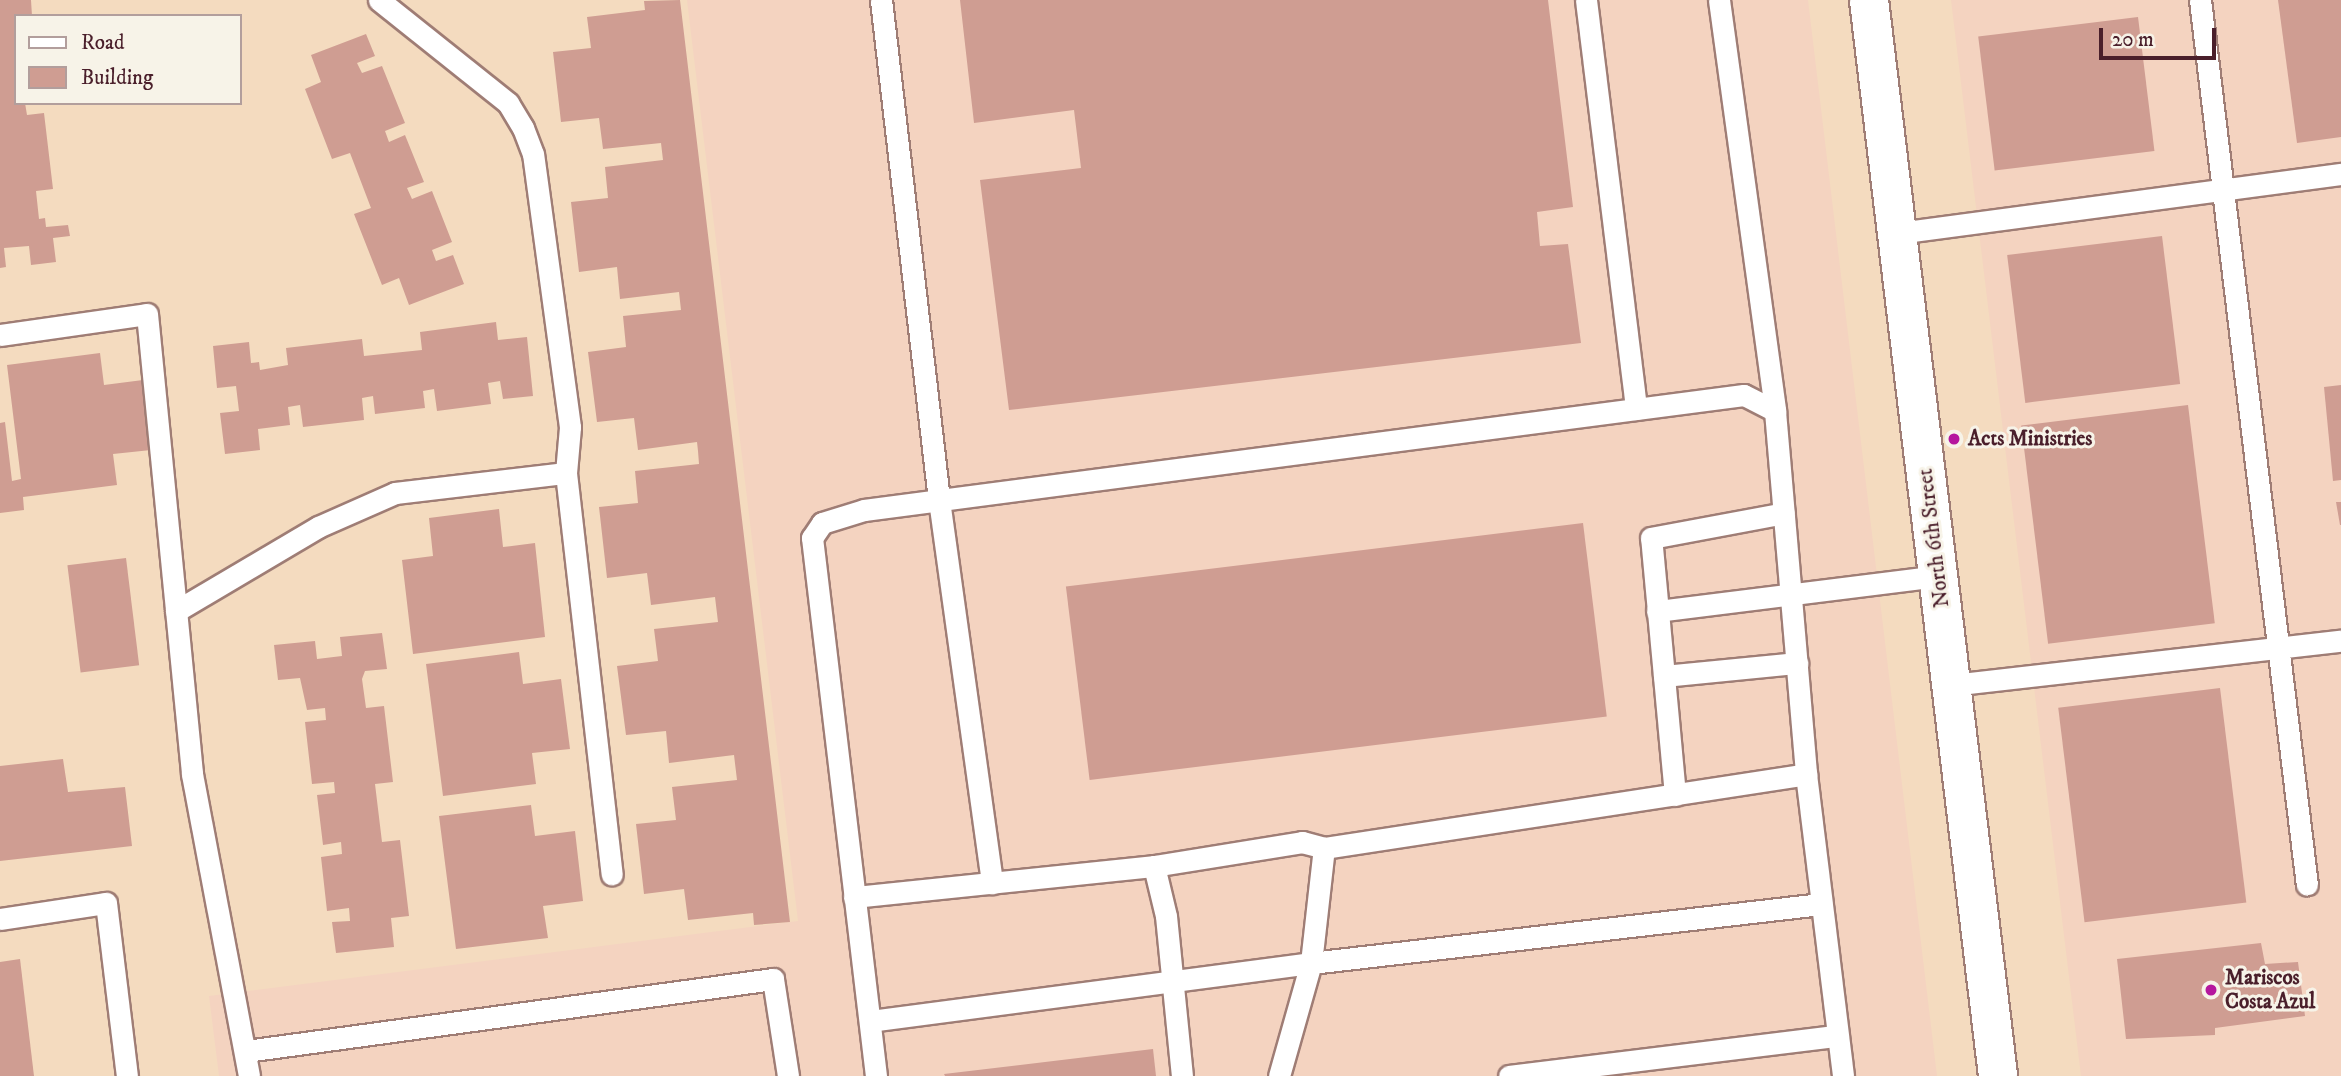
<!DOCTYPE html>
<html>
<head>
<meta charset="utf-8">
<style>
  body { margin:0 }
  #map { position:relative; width:2341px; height:1076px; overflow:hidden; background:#f4dbbf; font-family:"IM FELL DW Pica",serif }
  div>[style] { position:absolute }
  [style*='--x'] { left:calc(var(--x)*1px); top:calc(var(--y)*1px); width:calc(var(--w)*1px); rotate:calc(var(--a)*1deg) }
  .built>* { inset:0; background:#f4d3c0 }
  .building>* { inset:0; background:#cf9d92; transform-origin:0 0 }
  .roads { filter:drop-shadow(2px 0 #9f7d75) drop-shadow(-2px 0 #9f7d75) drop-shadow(0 2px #9f7d75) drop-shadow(0 -2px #9f7d75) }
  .lane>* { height:21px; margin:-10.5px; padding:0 10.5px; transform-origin:10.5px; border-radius:10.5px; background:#fff }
  .street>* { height:38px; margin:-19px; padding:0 19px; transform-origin:19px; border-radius:19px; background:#fff }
  .dots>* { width:19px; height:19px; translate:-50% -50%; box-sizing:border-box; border:4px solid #f7f3e8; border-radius:50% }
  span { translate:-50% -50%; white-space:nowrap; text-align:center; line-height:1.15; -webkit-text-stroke:6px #f7f3e8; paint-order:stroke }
  .poi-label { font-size:21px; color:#4a1f2b; font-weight:700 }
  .left { translate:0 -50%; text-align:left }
  .street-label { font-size:21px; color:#4a1f2b }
  .legend { position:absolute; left:14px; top:14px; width:228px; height:91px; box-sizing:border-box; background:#f7f3e8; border:2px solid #b29e9c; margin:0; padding:9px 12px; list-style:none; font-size:21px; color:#4a1f2b }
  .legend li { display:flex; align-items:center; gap:14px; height:35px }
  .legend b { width:35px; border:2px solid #b29e9c }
  .scale { position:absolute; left:2099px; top:28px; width:117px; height:32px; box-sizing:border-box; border:4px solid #4a1f2b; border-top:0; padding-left:9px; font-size:21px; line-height:24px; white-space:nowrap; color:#4a1f2b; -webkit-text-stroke:5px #f7f3e8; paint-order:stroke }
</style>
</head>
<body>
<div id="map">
  <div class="built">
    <div style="clip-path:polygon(687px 0,1808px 0,1937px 1076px,219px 1076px,209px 996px,798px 921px)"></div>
    <div style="clip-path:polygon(1951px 0,2341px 0,2341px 1076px,2081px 1076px)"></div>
  </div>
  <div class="building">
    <div style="clip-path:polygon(0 0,31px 0,32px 16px,16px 16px,16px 103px,25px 103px,27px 115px,44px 113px,53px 189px,36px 191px,39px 219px,45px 218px,46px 227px,68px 225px,70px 236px,53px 238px,56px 262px,31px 265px,29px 246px,4px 248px,6px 267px,0 268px)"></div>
    <div style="clip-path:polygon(680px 0,790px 922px,754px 925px,753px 913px,688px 920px,684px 889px,644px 894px,636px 824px,676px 820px,672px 787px,737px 780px,734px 755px,669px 763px,666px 731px,626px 735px,617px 666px,658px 661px,654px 629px,718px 622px,715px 597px,651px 605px,647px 573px,607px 578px,599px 507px,638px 503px,635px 471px,699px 464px,698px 451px,697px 442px,638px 450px,634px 418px,597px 422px,588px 352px,626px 347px,623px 316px,681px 310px,679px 292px,620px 299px,617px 267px,579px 272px,571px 202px,608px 198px,605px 167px,663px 160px,661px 143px,603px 149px,599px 118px,561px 122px,553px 52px,591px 48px,587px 17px,645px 10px,644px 1px)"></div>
    <div style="clip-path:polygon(960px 0,1548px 0,1573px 207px,1537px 212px,1540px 246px,1568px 244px,1581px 343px,1009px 410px,980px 180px,1081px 168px,1074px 110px,974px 123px)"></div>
    <div style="clip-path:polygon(2278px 0,2341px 0,2341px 137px,2297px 143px)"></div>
    <div style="left:2138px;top:17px;width:135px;height:161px;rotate:83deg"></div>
    <div style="clip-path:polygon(366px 34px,375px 56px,357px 63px,362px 73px,382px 66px,405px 123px,385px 131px,389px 142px,405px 135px,424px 182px,407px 188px,412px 199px,432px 191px,452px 242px,432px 250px,436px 261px,453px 255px,464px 284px,409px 305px,399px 278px,382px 285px,354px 214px,371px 208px,350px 153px,332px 159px,305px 89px,321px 82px,311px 55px)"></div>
    <div style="left:2162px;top:236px;width:149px;height:156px;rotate:83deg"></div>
    <div style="clip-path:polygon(496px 322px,498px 340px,527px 337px,533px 396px,503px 399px,500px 381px,488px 383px,491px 404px,437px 411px,434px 389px,423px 391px,425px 408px,375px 414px,373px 396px,362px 398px,364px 420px,303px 427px,300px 405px,288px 407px,290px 425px,258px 429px,260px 450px,225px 454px,220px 413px,239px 411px,236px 386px,217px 388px,213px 346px,249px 342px,251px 363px,259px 362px,260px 370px,288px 365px,286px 348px,362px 339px,364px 356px,422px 350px,420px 332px)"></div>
    <div style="clip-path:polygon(100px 353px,104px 385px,143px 380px,151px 450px,113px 454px,117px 485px,23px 497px,24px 510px,0 513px,0 423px,5px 422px,12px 481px,21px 479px,7px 365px)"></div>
    <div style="clip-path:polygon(2341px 385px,2341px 480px,2333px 481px,2324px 387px)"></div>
    <div style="left:2188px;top:405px;width:220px;height:168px;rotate:83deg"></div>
    <div style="clip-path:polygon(2336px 502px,2341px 502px,2341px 525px,2340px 525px)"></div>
    <div style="clip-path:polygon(499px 509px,503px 547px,535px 543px,545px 637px,413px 654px,402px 560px,433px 556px,429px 518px)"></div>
    <div style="left:1583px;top:523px;width:195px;height:521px;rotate:83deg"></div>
    <div style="left:126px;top:558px;width:108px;height:59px;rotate:83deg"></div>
    <div style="clip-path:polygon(382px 633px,387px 669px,365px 671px,362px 679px,366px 708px,384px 706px,393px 782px,375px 784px,382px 842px,400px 840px,409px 916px,391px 918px,394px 947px,336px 953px,332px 922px,350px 921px,349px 908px,327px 911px,321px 857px,342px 854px,341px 842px,323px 845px,317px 795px,335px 793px,334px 782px,312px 784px,305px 722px,326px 720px,325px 708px,307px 710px,300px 678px,278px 680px,274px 645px,315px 641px,317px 659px,342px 656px,340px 637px)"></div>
    <div style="clip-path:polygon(519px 652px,523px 684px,561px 679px,570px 749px,532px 753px,536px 784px,443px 796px,426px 664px)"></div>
    <div style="left:2220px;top:688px;width:216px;height:163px;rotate:83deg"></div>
    <div style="clip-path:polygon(63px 759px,68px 792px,125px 787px,132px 846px,0 861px,0 766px)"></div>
    <div style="clip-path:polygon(531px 805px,535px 836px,575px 831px,583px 901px,543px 906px,548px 938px,456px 949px,439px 816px)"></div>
    <div style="clip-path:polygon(2261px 943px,2265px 964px,2298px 962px,2305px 1016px,2215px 1028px,2215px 1035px,2126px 1039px,2117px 959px)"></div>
    <div style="clip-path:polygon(20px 959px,34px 1076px,0 1076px,0 962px)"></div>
    <div style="clip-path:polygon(1153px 1049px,1156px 1076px,945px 1076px,944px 1074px)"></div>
  </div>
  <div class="roads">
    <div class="lane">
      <div style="--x:881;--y:0;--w:503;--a:83.38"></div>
      <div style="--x:939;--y:500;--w:387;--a:82.1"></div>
      <div style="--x:1586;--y:0;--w:412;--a:83"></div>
      <div style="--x:1719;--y:0;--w:415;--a:82.2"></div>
      <div style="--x:2200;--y:0;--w:891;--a:83.11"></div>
      <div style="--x:1898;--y:233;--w:447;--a:-7.6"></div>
      <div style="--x:0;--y:335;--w:148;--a:-8.1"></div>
      <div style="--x:147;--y:314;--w:462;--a:84.4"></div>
      <div style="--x:192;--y:774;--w:307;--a:79.3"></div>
      <div style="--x:566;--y:473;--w:404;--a:83.5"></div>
      <div style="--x:176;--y:611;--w:165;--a:-30.6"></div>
      <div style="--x:318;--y:527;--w:84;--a:-23.8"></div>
      <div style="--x:395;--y:493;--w:172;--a:-6.7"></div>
      <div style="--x:566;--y:473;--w:46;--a:-85"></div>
      <div style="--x:570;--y:427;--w:275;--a:-97.7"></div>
      <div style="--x:533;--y:154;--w:28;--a:-111"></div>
      <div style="--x:523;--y:128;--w:29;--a:-121"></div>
      <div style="--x:508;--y:103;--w:165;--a:-141.4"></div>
      <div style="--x:1657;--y:611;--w:284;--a:-7.1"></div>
      <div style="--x:1664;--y:676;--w:134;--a:-5.6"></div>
      <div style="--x:1952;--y:685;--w:391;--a:-6.5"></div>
      <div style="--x:1675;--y:795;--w:258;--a:-95.3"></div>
      <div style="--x:1651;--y:538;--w:135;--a:-10.6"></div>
      <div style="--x:1154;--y:866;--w:51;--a:76.5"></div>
      <div style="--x:1166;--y:916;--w:161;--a:84.3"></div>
      <div style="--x:854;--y:897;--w:302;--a:-5.9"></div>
      <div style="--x:1154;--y:866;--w:150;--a:-9.2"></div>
      <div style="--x:1302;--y:842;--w:23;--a:15"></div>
      <div style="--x:1324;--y:848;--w:488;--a:-8.7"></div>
      <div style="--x:0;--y:919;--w:107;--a:-8.6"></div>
      <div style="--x:106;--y:903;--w:174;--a:83.1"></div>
      <div style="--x:870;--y:1021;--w:445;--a:-7.5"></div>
      <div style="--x:1311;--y:963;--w:513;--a:-6.6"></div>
      <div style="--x:246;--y:1051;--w:532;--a:-7.78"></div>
      <div style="--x:773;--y:979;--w:98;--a:81.2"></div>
      <div style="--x:876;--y:1076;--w:542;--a:-96.78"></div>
      <div style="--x:812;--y:538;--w:18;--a:-56"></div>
      <div style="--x:822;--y:523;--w:44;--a:-17.2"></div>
      <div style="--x:864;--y:510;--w:887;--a:-7.45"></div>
      <div style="--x:1744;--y:395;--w:35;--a:27"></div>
      <div style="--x:1775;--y:411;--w:364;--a:85.1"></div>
      <div style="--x:1806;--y:774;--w:304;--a:83"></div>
      <div style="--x:1279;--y:1076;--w:117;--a:-74.2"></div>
      <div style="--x:1311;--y:963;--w:116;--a:-83.6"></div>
      <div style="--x:1509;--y:1076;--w:330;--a:-7"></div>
    </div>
    <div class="street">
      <div style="--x:1869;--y:0;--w:1084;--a:83.16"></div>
    </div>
  </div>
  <div class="dots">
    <div style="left:1954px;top:439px;background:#b5179e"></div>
    <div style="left:2211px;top:990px;background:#b5179e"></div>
  </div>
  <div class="poi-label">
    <span class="left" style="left:1968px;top:439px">Acts Ministries</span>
    <span class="left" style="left:2225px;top:990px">Mariscos<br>Costa Azul</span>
  </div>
  <div class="street-label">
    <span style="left:1934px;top:538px;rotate:-97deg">North 6th Street</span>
  </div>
  <ul class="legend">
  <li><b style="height:9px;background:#fff"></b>Road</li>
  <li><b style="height:19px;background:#cf9d92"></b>Building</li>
  </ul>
  <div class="scale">20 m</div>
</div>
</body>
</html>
